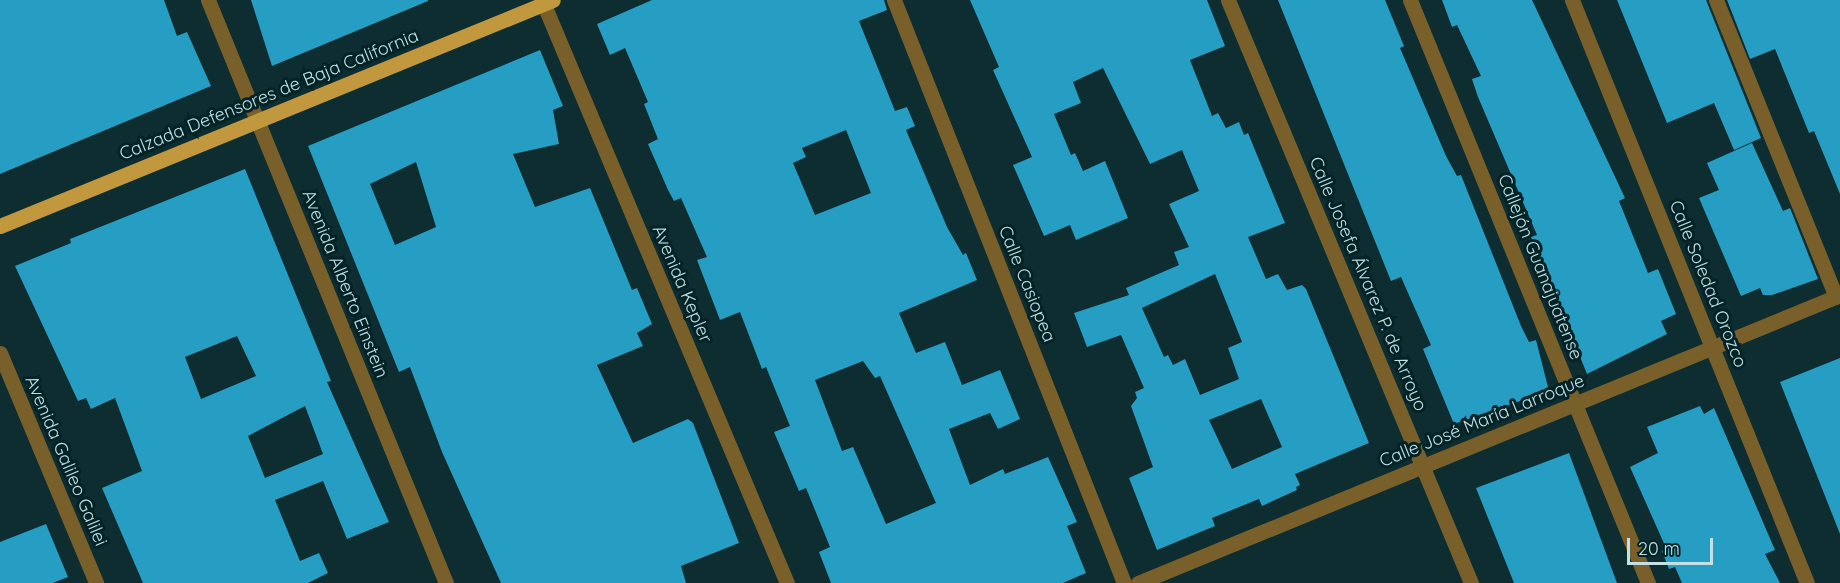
<!DOCTYPE html>
<html>
<head>
<meta charset="utf-8">
<style>
  body { margin:0 }
  #map { position:relative; width:1840px; height:583px; overflow:hidden; background:#0d2d30; font-family:Quicksand,sans-serif }
  div>[style] { position:absolute }
  [style*='--x'] { left:calc(var(--x)*1px); top:calc(var(--y)*1px); width:calc(var(--w)*1px); rotate:calc(var(--a)*1deg) }
  .building>* { inset:0; background:#269dc2 }
  .minor>* { height:15px; margin:-7.5px; padding:0 7.5px; transform-origin:7.5px; border-radius:7.5px; background:#79602b }
  .primary>* { height:15px; margin:-7.5px; padding:0 7.5px; transform-origin:7.5px; border-radius:7.5px; background:#c1983e }
  span { translate:-50% -50%; white-space:nowrap; text-align:center; line-height:1.15; -webkit-text-stroke:6px #032327; paint-order:stroke }
  .street-label { font-size:18px; color:#c3e1e4 }
  .scale { position:absolute; left:1627px; top:538px; width:86px; height:27px; box-sizing:border-box; border:3px solid #c3e1e4; border-top:0; padding-left:8px; font-size:18px; line-height:21px; white-space:nowrap; color:#c3e1e4; -webkit-text-stroke:4px #032327; paint-order:stroke }
</style>
</head>
<body>
<div id="map">
  <div class="building">
    <div style="clip-path:polygon(0 0,164px 0,177px 36px,187px 32px,211px 86px,0 174px)"></div>
    <div style="clip-path:polygon(251px 0,428px 0,428px 1px,272px 66px)"></div>
    <div style="clip-path:polygon(evenodd,652px 0,884px 0,887px 10px,859px 21px,895px 111px,907px 107px,915px 126px,906px 130px,947px 227px,963px 255px,966px 253px,977px 280px,899px 313px,916px 353px,945px 342px,962px 385px,1000px 370px,1020px 419px,998px 429px,990px 413px,949px 429px,970px 485px,1003px 469px,1005px 474px,1048px 457px,1077px 522px,1067px 526px,1086px 573px,1063px 583px,831px 583px,819px 552px,830px 547px,806px 488px,799px 491px,774px 432px,790px 426px,766px 367px,762px 369px,740px 312px,720px 320px,697px 260px,707px 257px,681px 198px,674px 201px,668px 190px,648px 144px,658px 139px,644px 104px,648px 102px,625px 48px,610px 55px,597px 24px,652px 0,846px 130px,871px 193px,815px 215px,793px 163px,806px 157px,802px 148px,846px 130px,652px 0,863px 361px,875px 378px,880px 376px,936px 503px,886px 524px,853px 447px,842px 451px,815px 380px,863px 361px)"></div>
    <div style="clip-path:polygon(evenodd,970px 0,1207px 0,1225px 46px,1190px 60px,1212px 116px,1218px 113px,1226px 128px,1239px 122px,1244px 135px,1248px 133px,1285px 223px,1248px 237px,1266px 279px,1278px 274px,1287px 290px,1302px 285px,1306px 289px,1369px 443px,1295px 474px,1300px 485px,1296px 487px,1297px 490px,1262px 506px,1259px 499px,1212px 518px,1215px 526px,1157px 550px,1129px 478px,1153px 467px,1131px 406px,1137px 398px,1135px 392px,1144px 388px,1121px 335px,1087px 347px,1074px 313px,1129px 295px,1126px 288px,1179px 265px,1174px 252px,1189px 247px,1169px 204px,1199px 191px,1182px 150px,1150px 164px,1103px 68px,1073px 82px,1081px 103px,1054px 114px,1071px 155px,1075px 153px,1083px 171px,1105px 161px,1128px 218px,1076px 240px,1070px 225px,1044px 236px,1013px 165px,1032px 157px,993px 70px,999px 67px,970px 0,1215px 274px,1242px 342px,1228px 348px,1239px 379px,1200px 395px,1185px 359px,1173px 365px,1168px 355px,1164px 357px,1142px 308px,1215px 274px,970px 0,1261px 399px,1282px 447px,1232px 469px,1209px 420px,1261px 399px)"></div>
    <div style="clip-path:polygon(1278px 0,1385px 0,1404px 46px,1400px 48px,1446px 156px,1457px 176px,1461px 175px,1521px 326px,1529px 342px,1536px 340px,1549px 391px,1454px 424px,1423px 349px,1431px 345px,1401px 277px,1391px 281px)"></div>
    <div style="clip-path:polygon(1442px 0,1532px 0,1625px 198px,1619px 201px,1648px 273px,1658px 269px,1676px 314px,1661px 321px,1667px 334px,1587px 374px,1531px 237px,1537px 235px,1478px 97px,1472px 79px,1481px 76px,1457px 25px,1452px 27px)"></div>
    <div style="clip-path:polygon(1617px 0,1706px 0,1761px 138px,1734px 150px,1714px 103px,1667px 123px)"></div>
    <div style="clip-path:polygon(1727px 0,1840px 0,1840px 194px,1814px 131px,1809px 133px,1775px 49px,1750px 59px)"></div>
    <div style="clip-path:polygon(evenodd,540px 50px,563px 106px,553px 110px,559px 144px,513px 154px,535px 207px,590px 188px,632px 290px,637px 288px,652px 324px,637px 333px,643px 346px,597px 365px,633px 443px,688px 419px,693px 423px,739px 543px,681px 566px,686px 583px,501px 583px,442px 452px,410px 367px,399px 372px,308px 146px,540px 50px,416px 162px,436px 227px,395px 245px,370px 184px,416px 162px)"></div>
    <div style="clip-path:polygon(1752px 143px,1783px 211px,1790px 208px,1818px 279px,1772px 295px,1763px 295px,1760px 288px,1741px 296px,1699px 198px,1719px 190px,1707px 163px)"></div>
    <div style="clip-path:polygon(evenodd,245px 169px,331px 381px,327px 382px,389px 522px,347px 539px,323px 481px,275px 500px,300px 561px,319px 553px,328px 573px,308px 583px,143px 583px,102px 488px,142px 471px,115px 398px,91px 409px,86px 398px,78px 401px,15px 266px,71px 243px,70px 239px,245px 169px,237px 336px,256px 376px,201px 399px,185px 357px,237px 336px,245px 169px,305px 406px,323px 454px,265px 478px,248px 436px,305px 406px)"></div>
    <div style="clip-path:polygon(1840px 358px,1840px 534px,1780px 382px)"></div>
    <div style="clip-path:polygon(1700px 406px,1704px 414px,1714px 408px,1775px 550px,1765px 554px,1780px 583px,1682px 583px,1675px 567px,1669px 569px,1662px 551px,1666px 548px,1630px 467px,1658px 453px,1647px 427px)"></div>
    <div style="clip-path:polygon(1569px 453px,1617px 583px,1514px 583px,1476px 488px)"></div>
    <div style="clip-path:polygon(46px 524px,68px 577px,53px 583px,0 583px,0 542px)"></div>
  </div>
  <div class="minor">
    <div style="--x:208;--y:0;--w:630;--a:67.79"></div>
    <div style="--x:542;--y:0;--w:632;--a:67.21"></div>
    <div style="--x:894;--y:0;--w:627;--a:68.47"></div>
    <div style="--x:1228;--y:0;--w:632;--a:67.37"></div>
    <div style="--x:1410;--y:0;--w:630;--a:67.79"></div>
    <div style="--x:1572;--y:0;--w:629;--a:68.05"></div>
    <div style="--x:1716;--y:0;--w:320;--a:68"></div>
    <div style="--x:0;--y:353;--w:249;--a:67.3"></div>
    <div style="--x:1138;--y:583;--w:759;--a:-22.31"></div>
  </div>
  <div class="primary">
    <div style="--x:0;--y:226;--w:597;--a:-22.23"></div>
  </div>
  <div class="street-label">
    <span style="left:269px;top:95px;rotate:-22deg">Calzada Defensores de Baja California</span>
    <span style="left:1540px;top:267px;rotate:68deg">Callejón Guanajuatense</span>
    <span style="left:345px;top:284px;rotate:68deg">Avenida Alberto Einstein</span>
    <span style="left:682px;top:284px;rotate:67deg">Avenida Kepler</span>
    <span style="left:1027px;top:284px;rotate:68deg">Calle Casiopea</span>
    <span style="left:1368px;top:284px;rotate:67deg">Calle Josefa Álvarez P. de Arroyo</span>
    <span style="left:1708px;top:284px;rotate:68deg">Calle Soledad Orozco</span>
    <span style="left:1482px;top:421px;rotate:-22deg">Calle José María Larroque</span>
    <span style="left:66px;top:461px;rotate:67deg">Avenida Galileo Galilei</span>
  </div>
  <div class="scale">20 m</div>
</div>
</body>
</html>
